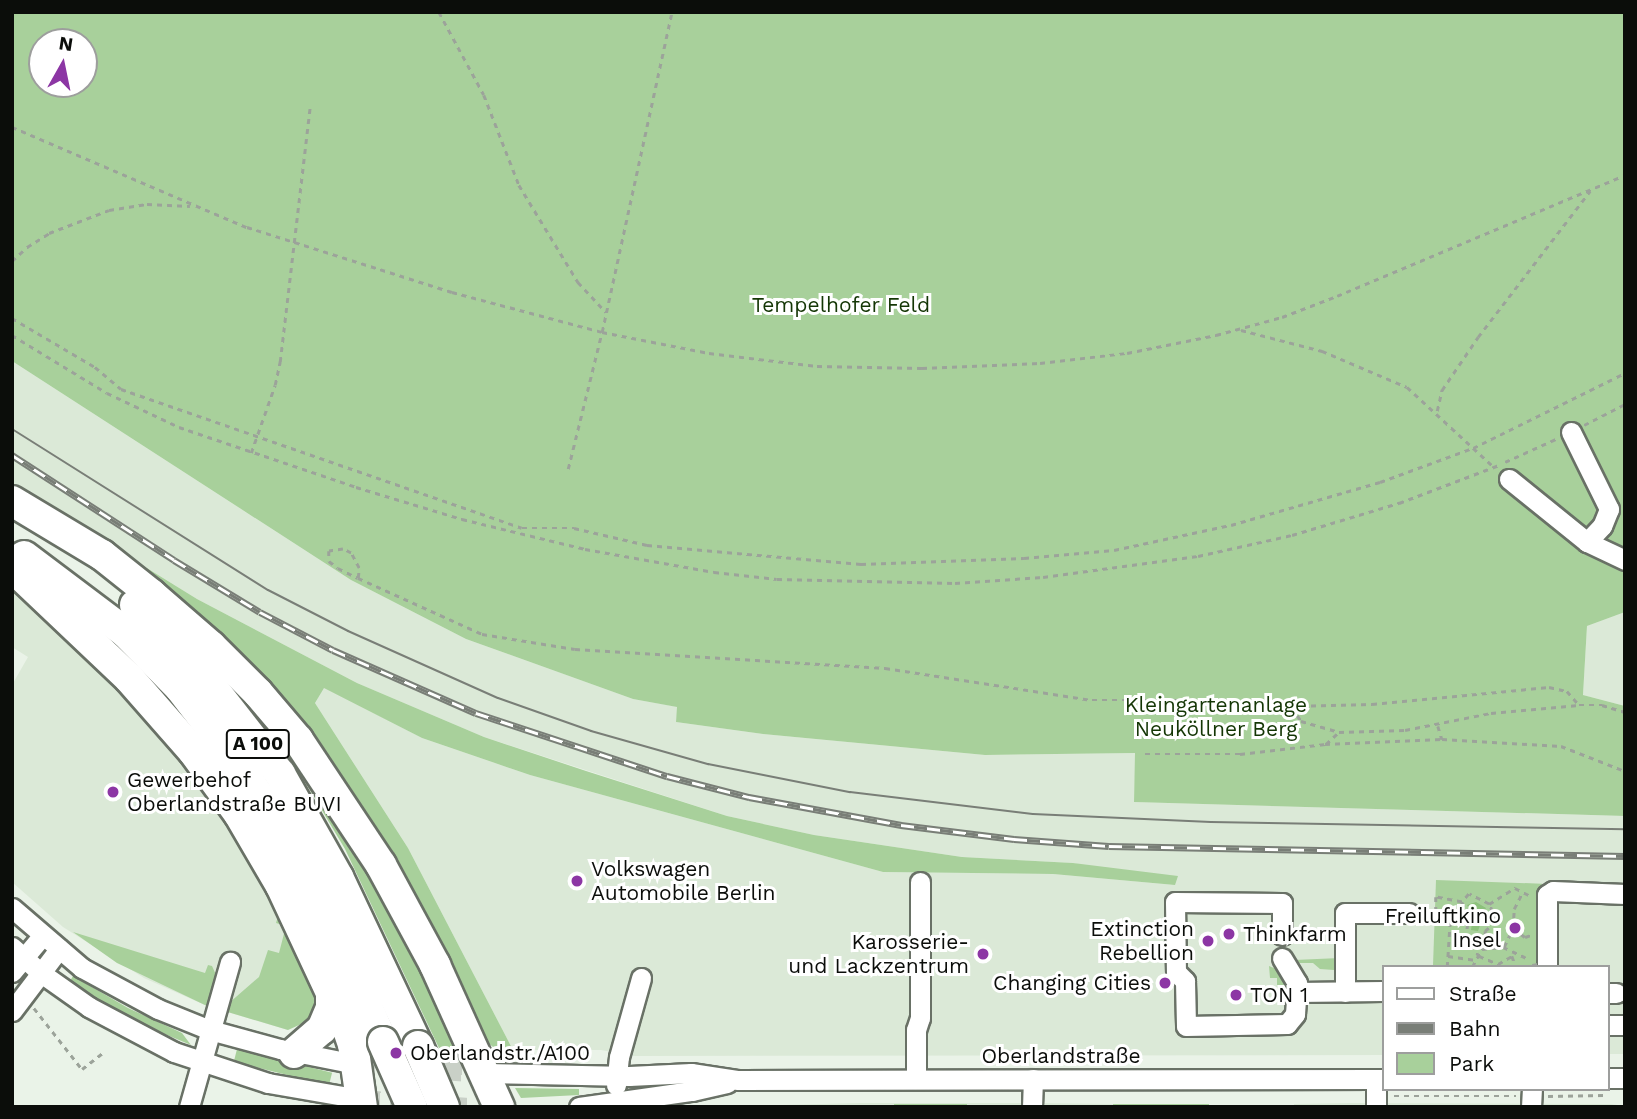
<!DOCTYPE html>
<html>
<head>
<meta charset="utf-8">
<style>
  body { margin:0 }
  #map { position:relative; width:1637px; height:1119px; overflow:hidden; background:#eaf3e8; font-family:"Work Sans",sans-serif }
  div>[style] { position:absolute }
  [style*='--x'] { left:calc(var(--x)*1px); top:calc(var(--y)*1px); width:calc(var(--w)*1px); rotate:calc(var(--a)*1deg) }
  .built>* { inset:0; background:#dbe9d7 }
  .green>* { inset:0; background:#a8d09b; transform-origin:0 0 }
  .water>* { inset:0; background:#8cc17b }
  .minor-tunnel>* { height:19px; margin-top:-9.5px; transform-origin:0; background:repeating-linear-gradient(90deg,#c9d0c7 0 19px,transparent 0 29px) }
  .path>* { height:2.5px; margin-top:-1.25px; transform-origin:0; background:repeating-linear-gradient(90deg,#9ca39a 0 5px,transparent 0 10px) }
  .roads { filter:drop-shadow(2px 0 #697166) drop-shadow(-2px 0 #697166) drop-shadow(0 2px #697166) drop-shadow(0 -2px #697166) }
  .minor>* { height:19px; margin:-9.5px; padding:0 9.5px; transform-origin:9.5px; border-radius:9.5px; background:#fff }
  .highway>* { height:30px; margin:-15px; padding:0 15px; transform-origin:15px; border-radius:15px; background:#fff }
  .tram>* { height:2px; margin:-1px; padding:0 1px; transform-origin:1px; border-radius:1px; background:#797e77 }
  .rail>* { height:7px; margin-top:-3.5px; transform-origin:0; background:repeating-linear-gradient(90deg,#fff 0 13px,#797e77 0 26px); box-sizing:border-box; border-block:2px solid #797e77 }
  .path-bridge>* { height:2.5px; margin-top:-1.25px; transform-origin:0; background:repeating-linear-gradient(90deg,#9ca39a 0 5px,transparent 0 10px) }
  .bridges { filter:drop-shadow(2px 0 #697166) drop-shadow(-2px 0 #697166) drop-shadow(0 2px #697166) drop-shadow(0 -2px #697166) }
  .highway-bridge>* { height:30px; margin:-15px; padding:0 15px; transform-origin:15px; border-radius:15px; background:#fff }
  .dots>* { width:19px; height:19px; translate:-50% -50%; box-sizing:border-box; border:4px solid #fff; border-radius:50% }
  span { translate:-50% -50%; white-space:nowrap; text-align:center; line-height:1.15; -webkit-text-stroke:6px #fff; paint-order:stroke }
  .shield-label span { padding:2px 5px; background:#fff; border:2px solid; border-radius:5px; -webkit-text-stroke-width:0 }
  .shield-label { font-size:19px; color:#0b0d0a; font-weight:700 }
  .park-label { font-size:21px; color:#143605 }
  .poi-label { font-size:21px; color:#0b0d0a }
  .left { translate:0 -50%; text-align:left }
  .right { translate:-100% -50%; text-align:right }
  .street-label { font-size:21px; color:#0b0d0a }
  .frame { position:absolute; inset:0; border:14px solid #0b0d0a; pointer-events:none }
  .legend { position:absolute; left:1382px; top:965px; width:228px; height:126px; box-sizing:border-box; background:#fff; border:2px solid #9d9e9d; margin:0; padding:9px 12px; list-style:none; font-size:21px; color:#0b0d0a }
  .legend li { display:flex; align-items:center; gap:14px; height:35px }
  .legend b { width:35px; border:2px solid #9d9e9d }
  .north { position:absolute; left:28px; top:28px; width:70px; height:70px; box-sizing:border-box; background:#fff; border:2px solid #9d9e9d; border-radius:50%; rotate:9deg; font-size:19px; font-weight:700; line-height:28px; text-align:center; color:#0b0d0a }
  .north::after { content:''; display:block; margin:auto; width:24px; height:32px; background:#8c36a4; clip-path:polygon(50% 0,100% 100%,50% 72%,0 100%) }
</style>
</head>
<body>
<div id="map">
  <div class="built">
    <div style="clip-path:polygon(12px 361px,351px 580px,466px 639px,633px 699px,678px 707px,676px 722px,763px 734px,985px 755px,1136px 753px,1134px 802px,1625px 816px,1625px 1054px,1607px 1054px,1607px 967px,1383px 967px,1383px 1055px,634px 1056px,601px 1050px,513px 1050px,408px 848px,315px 703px,324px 687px,422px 738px,530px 775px,883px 872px,1053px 874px,1175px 885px,1073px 863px,962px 857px,814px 835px,727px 816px,484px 737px,357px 683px,197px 599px,12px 484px)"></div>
    <div style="clip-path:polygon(12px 586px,66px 632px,194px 764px,290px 923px,288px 1030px,207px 1006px,144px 978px,63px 927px,12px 882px,12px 685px,28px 657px,12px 647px)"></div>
    <div style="clip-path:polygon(1625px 612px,1625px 706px,1583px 695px,1587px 626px)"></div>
    <div style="clip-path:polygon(860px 1103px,1033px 1103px,1113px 1104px,1112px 1107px,709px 1107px)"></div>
    <div style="clip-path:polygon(1350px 1103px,1611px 1104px,1625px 1106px,1294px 1107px,1294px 1104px)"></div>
  </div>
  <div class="green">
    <div style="clip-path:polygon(evenodd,12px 12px,1625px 12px,1625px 612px,1587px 626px,1583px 695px,1625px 706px,1625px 816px,1134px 802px,1135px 753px,985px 755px,763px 734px,676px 722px,677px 707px,633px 699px,466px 639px,351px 580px,12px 361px,12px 12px,42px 42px,84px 42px,84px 84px,42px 84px,42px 42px)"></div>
    <div style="clip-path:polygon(74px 523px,197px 599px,357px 683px,484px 737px,586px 771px,727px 816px,814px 835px,962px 857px,1073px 863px,1178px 876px,1175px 885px,1053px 874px,883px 872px,530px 775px,422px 738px,324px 688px,315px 703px,408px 848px,513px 1050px,497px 1050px,479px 1036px,348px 799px)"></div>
    <div style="clip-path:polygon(262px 717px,349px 827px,465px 1050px,439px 1048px,345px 849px,289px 755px)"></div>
    <div style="left:1436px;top:880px;width:106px;height:87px;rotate:2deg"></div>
    <div style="clip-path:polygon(281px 906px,319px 992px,319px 1016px,288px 1030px,221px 1010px,259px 977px,268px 950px,279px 953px,286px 926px,276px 923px)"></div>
    <div style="clip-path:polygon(73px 932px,205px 973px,208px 965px,212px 966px,217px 977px,207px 1006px,117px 963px)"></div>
    <div style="clip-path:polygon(1340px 958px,1334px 970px,1320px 969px,1313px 963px,1294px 963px,1294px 960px)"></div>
    <div style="clip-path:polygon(1269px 966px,1279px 970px,1289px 983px,1286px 988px,1277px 989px,1277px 978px,1270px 978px)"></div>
    <div style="clip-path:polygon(73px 976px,128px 1008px,182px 1033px,191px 1045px,131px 1020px,70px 981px)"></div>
    <div style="left:237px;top:1049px;width:98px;height:13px;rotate:14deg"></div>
    <div style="clip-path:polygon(515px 1088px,579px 1089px,579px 1095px,521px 1098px)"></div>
    <div style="left:894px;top:1104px;width:73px;height:3px"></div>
    <div style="left:1113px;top:1104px;width:96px;height:3px"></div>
  </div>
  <div class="water">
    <div style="clip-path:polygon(1476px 902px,1486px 908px,1478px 931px,1471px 930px,1473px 917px,1467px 905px)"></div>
  </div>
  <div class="minor-tunnel">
    <div style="--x:356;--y:1064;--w:129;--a:4"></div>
    <div style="--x:361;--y:1099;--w:108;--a:4.2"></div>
  </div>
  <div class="path">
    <div style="--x:439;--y:12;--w:94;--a:61.5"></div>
    <div style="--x:484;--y:95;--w:97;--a:68.7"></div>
    <div style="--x:519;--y:185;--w:114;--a:58.7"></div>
    <div style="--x:578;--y:282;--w:41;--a:47"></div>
    <div style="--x:12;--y:127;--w:255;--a:23.1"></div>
    <div style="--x:247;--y:227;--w:215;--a:17.6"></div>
    <div style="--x:452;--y:292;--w:155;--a:14.9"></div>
    <div style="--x:602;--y:332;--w:109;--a:11.1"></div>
    <div style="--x:709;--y:353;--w:109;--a:6.9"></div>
    <div style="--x:817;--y:366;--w:105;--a:1.1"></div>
    <div style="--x:922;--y:368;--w:118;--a:-2.4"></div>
    <div style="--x:1040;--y:363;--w:88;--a:-6.6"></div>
    <div style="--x:1127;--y:353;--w:91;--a:-11.4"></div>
    <div style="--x:1216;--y:335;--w:68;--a:-15.3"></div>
    <div style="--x:1282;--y:317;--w:59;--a:-20.9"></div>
    <div style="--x:1337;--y:296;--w:312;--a:-22.8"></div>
    <div style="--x:1625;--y:134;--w:10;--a:90"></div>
    <div style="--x:12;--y:261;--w:21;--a:-43"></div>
    <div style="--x:27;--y:247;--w:26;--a:-32"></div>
    <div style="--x:49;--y:233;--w:64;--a:-21"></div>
    <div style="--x:109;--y:210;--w:38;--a:-9"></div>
    <div style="--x:147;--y:204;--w:43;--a:2.7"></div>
    <div style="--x:12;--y:318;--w:96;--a:30.6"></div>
    <div style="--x:95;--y:367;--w:34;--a:40"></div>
    <div style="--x:121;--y:389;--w:424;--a:19.1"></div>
    <div style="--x:522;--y:528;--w:52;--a:0"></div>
    <div style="--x:574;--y:528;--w:75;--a:13.1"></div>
    <div style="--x:647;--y:545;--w:215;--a:5.1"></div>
    <div style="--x:861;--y:564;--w:163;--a:-2.1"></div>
    <div style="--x:1024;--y:558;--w:90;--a:-5.1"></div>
    <div style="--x:1114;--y:550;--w:120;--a:-12.1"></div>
    <div style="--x:1231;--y:525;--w:155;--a:-16.1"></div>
    <div style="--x:1380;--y:482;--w:99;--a:-20.1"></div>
    <div style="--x:1473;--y:448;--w:169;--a:-26.3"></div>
    <div style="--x:1241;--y:330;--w:84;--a:14.5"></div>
    <div style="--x:1322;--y:351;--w:92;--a:23"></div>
    <div style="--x:1407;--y:387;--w:118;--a:42.6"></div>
    <div style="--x:12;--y:335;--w:111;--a:31.4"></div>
    <div style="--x:107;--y:393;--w:80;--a:25.3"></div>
    <div style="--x:179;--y:427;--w:187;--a:18.7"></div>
    <div style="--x:356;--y:487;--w:111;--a:16.8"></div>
    <div style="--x:462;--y:519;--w:127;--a:13.7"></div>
    <div style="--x:585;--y:549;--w:131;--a:10.1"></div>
    <div style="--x:714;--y:572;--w:63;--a:6.3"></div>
    <div style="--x:777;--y:579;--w:178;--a:1.3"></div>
    <div style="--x:955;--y:583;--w:88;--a:-3.9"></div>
    <div style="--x:1043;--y:577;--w:156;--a:-7.7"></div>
    <div style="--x:1198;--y:556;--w:96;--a:-12.6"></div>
    <div style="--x:1292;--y:535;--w:112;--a:-16.7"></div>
    <div style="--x:1399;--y:503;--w:107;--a:-20.8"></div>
    <div style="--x:1437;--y:411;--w:22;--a:-77"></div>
    <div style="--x:1442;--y:390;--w:64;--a:-55.8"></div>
    <div style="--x:1478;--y:337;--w:184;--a:-52.5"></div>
    <div style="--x:1584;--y:425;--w:46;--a:-27.1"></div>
    <div style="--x:251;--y:453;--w:72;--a:-70.6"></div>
    <div style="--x:275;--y:385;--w:24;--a:-78"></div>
    <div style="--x:280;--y:362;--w:258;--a:-83.3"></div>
    <div style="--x:1505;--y:462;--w:56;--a:-24.3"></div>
    <div style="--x:568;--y:469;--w:141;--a:-76.1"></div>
    <div style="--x:602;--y:332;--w:328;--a:-77.7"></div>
    <div style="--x:358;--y:578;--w:10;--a:-84"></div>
    <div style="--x:359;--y:568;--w:17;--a:-118"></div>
    <div style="--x:351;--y:553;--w:9;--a:-153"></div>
    <div style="--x:343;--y:549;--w:14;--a:172"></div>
    <div style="--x:329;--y:551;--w:10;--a:90"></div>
    <div style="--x:329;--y:561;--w:11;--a:38"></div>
    <div style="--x:338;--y:568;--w:22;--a:27"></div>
    <div style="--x:358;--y:578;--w:136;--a:24.3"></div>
    <div style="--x:482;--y:634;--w:94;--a:9.2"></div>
    <div style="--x:575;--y:649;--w:311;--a:3.5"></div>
    <div style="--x:885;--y:668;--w:209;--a:8.8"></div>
    <div style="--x:1092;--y:700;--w:157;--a:0"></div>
    <div style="--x:1249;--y:700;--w:42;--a:8.1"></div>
    <div style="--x:1291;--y:706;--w:81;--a:-1.4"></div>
    <div style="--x:1372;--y:704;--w:178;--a:-5.5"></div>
    <div style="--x:1549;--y:687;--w:18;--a:13"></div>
    <div style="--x:1567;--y:691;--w:18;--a:49"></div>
    <div style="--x:1579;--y:705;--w:23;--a:0"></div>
    <div style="--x:1602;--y:705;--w:24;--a:17"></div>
    <div style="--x:1292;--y:707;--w:17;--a:57"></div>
    <div style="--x:1301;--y:721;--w:40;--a:16"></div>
    <div style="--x:1339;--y:732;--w:66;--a:-1.7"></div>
    <div style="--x:1405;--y:730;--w:88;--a:-11.2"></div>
    <div style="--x:1491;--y:713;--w:88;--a:-5.2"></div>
    <div style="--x:1438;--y:726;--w:14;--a:73"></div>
    <div style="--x:1326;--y:744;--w:18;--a:-43"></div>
    <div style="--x:1145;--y:754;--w:95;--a:0"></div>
    <div style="--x:1240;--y:754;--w:86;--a:-6.7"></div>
    <div style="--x:1325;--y:744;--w:117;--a:-2.4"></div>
    <div style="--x:1442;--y:739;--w:119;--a:3.4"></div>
    <div style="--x:1561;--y:746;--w:69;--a:21.3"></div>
    <div style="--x:1462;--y:902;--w:17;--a:66"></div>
    <div style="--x:1469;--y:918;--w:6;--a:99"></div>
    <div style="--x:1489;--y:904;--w:22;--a:-153"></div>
    <div style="--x:1469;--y:894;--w:11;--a:131"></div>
    <div style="--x:1462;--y:902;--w:26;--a:-169"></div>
    <div style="--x:1436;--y:897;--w:13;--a:90"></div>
    <div style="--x:1436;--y:910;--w:18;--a:38"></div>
    <div style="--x:1450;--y:921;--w:18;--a:9"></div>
    <div style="--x:1468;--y:924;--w:12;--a:99"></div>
    <div style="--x:1466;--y:936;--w:24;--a:57"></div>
    <div style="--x:1479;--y:956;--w:21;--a:23"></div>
    <div style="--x:1498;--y:964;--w:16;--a:-30"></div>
    <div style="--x:1512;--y:956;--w:12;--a:70"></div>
    <div style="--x:1513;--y:928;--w:15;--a:37"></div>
    <div style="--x:1525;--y:937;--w:6;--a:-18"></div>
    <div style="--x:1503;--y:947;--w:29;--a:25"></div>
    <div style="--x:1482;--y:949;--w:22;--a:-5"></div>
    <div style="--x:1504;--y:947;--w:21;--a:-65"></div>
    <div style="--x:1513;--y:928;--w:19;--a:-87"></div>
    <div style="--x:1514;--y:909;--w:18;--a:-63"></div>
    <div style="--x:1448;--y:956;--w:28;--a:8"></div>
    <div style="--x:1447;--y:967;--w:46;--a:-86.3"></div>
    <div style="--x:1472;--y:967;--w:25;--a:-61"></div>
    <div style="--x:1484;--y:945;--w:14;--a:-86"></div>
    <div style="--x:1485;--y:931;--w:15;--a:-42"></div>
    <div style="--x:1496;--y:921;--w:18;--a:-112"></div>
    <div style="--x:1489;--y:904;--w:31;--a:-32"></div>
    <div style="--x:1515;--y:888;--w:16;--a:27"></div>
    <div style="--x:1521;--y:967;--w:1;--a:0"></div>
    <div style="--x:34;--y:1008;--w:78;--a:51.8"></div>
    <div style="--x:82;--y:1069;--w:28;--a:-38"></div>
    <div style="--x:1394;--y:1096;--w:122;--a:0"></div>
    <div style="--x:1548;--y:1096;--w:56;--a:-1"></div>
  </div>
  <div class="roads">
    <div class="minor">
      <div style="--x:1571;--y:432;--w:86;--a:63.7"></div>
      <div style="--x:1609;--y:509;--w:18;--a:112"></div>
      <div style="--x:1602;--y:526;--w:22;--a:133"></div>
      <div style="--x:1509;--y:479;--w:100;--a:38.9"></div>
      <div style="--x:1587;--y:542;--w:42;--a:25.3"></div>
      <div style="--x:12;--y:908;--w:92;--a:40.6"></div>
      <div style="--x:82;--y:968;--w:86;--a:28.3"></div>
      <div style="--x:158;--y:1009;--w:56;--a:22"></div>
      <div style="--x:210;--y:1030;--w:73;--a:15.2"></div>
      <div style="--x:280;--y:1049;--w:77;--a:11.2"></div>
      <div style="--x:1282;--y:935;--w:32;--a:-90"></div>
      <div style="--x:1282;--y:903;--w:107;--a:-179.5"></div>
      <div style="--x:1175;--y:902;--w:70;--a:89.2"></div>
      <div style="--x:1176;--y:972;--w:13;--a:45"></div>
      <div style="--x:1185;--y:981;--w:45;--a:88.7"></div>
      <div style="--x:1186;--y:1026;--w:101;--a:-1.1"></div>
      <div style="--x:1287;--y:1024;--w:13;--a:-51"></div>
      <div style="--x:1295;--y:1014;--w:31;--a:-86"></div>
      <div style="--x:1297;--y:983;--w:29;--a:-121"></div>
      <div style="--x:12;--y:947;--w:39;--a:42"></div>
      <div style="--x:41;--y:973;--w:59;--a:35.3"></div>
      <div style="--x:89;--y:1007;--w:96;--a:27.9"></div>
      <div style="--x:174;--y:1052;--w:99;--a:18.3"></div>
      <div style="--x:268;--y:1083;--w:94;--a:9.8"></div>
      <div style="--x:1547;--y:967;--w:72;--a:-90"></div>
      <div style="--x:1547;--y:895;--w:7;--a:-34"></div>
      <div style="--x:1553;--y:891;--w:72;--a:2.4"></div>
      <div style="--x:12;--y:972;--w:48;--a:-50"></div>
      <div style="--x:1297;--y:992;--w:86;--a:-0.7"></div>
      <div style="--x:1345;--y:992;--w:79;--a:-90"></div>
      <div style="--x:1345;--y:913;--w:64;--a:0"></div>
      <div style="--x:1607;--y:993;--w:9;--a:0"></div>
      <div style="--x:12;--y:1011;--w:78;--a:-52.8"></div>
      <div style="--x:1607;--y:1025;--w:18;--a:0"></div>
      <div style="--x:485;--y:1073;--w:144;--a:1.2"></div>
      <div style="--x:629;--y:1076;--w:62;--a:-2.8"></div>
      <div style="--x:691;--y:1073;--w:48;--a:8.5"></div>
      <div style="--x:738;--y:1080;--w:645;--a:-0.09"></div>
      <div style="--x:1607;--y:1078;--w:18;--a:0"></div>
      <div style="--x:916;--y:1079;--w:49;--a:-90"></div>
      <div style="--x:916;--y:1030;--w:13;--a:-72"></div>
      <div style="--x:920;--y:1018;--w:136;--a:-90"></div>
      <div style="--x:616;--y:1085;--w:28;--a:-84"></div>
      <div style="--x:619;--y:1057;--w:82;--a:-74.4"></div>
      <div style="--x:189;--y:1107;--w:151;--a:-74.2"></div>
      <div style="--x:579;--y:1107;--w:114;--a:-8.1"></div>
      <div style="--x:692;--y:1091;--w:36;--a:-13"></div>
      <div style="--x:1032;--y:1107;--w:28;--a:-88"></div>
      <div style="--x:1376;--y:1107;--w:28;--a:-90"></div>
      <div style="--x:1531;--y:1107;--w:18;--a:-87"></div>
    </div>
    <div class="highway">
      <div style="--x:12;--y:501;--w:105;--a:31"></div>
      <div style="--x:102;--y:555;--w:63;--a:38.5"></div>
      <div style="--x:151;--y:594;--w:79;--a:40.9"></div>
      <div style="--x:211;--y:646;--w:66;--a:45"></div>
      <div style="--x:258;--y:693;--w:62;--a:49.6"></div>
      <div style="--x:298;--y:740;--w:150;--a:56.4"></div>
      <div style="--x:381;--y:865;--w:114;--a:61.6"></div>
      <div style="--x:435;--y:965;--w:156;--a:65.7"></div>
      <div style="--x:24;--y:556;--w:128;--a:37"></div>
      <div style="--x:126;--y:633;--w:77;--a:45.5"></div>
      <div style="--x:180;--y:688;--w:67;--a:52.3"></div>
      <div style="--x:221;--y:741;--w:72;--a:55.2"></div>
      <div style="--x:262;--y:800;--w:108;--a:59.9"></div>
      <div style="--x:316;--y:893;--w:163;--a:65.8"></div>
      <div style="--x:12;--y:567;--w:161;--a:43.5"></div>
      <div style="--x:129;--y:678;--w:97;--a:48.8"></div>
      <div style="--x:193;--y:751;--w:78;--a:53.9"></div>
      <div style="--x:239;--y:814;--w:83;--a:59.7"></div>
      <div style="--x:281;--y:886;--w:156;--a:64.9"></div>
      <div style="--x:347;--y:1027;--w:18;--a:71"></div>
      <div style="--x:353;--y:1044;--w:64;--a:81.9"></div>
      <div style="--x:135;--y:605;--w:72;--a:43.9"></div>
      <div style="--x:187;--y:655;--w:151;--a:52"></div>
      <div style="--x:280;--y:774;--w:118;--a:60.6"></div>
      <div style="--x:338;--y:877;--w:187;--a:64.7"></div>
      <div style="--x:294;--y:1053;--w:37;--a:-41"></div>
      <div style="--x:322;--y:1029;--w:23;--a:-67"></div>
      <div style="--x:331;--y:1008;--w:17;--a:-90"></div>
    </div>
  </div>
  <div class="tram">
    <div style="--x:12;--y:429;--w:302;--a:32.2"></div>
    <div style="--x:268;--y:590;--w:90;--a:27.1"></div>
    <div style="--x:348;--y:631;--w:164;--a:24.1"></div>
    <div style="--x:498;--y:698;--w:99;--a:19.5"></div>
    <div style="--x:591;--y:731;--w:122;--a:15.8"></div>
    <div style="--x:708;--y:764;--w:145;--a:11.2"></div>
    <div style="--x:850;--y:792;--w:184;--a:6.9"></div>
    <div style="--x:1033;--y:814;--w:178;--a:2.6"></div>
    <div style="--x:1211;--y:822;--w:414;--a:1"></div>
  </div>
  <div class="rail">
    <div style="--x:12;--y:455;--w:193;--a:32.9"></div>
    <div style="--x:174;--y:560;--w:100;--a:31.2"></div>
    <div style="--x:260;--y:612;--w:82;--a:27.5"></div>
    <div style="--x:333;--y:650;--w:156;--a:23.8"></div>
    <div style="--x:476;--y:713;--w:201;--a:18.3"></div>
    <div style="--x:667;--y:776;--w:85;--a:14.4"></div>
    <div style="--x:749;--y:797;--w:155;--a:10.4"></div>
    <div style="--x:901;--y:825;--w:114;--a:7.1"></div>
    <div style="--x:1014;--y:839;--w:95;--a:4.2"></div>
    <div style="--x:1109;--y:846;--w:516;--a:1.11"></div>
  </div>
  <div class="path-bridge">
    <div style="--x:1522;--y:967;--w:16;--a:-11"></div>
  </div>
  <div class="bridges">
    <div class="highway-bridge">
      <div style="--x:383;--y:1042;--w:71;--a:66"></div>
      <div style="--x:418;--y:1046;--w:66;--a:66.9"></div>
    </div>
  </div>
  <div class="dots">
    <div style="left:113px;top:792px;background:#8c36a4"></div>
    <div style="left:577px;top:881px;background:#8c36a4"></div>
    <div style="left:1515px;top:928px;background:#8c36a4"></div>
    <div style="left:1229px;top:934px;background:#8c36a4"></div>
    <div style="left:1208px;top:941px;background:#8c36a4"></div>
    <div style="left:983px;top:954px;background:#8c36a4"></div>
    <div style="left:1165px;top:983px;background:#8c36a4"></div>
    <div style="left:1236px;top:995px;background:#8c36a4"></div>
    <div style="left:396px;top:1053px;background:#8c36a4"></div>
  </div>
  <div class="shield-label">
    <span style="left:258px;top:744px">A 100</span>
  </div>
  <div class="park-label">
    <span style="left:841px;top:305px">Tempelhofer Feld</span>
    <span style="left:1216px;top:717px">Kleingartenanlage<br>Neuköllner Berg</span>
  </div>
  <div class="poi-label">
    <span class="left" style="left:127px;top:792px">Gewerbehof<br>Oberlandstraße BUVI</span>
    <span class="left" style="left:591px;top:881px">Volkswagen<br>Automobile Berlin</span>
    <span class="right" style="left:1501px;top:928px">Freiluftkino<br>Insel</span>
    <span class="right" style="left:1194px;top:941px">Extinction<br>Rebellion</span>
    <span class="left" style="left:1243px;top:934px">Thinkfarm</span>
    <span class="right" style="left:969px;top:954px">Karosserie-<br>und Lackzentrum</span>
    <span class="right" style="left:1151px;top:983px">Changing Cities</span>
    <span class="left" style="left:1250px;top:995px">TON 1</span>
    <span class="left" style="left:410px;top:1053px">Oberlandstr./A100</span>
  </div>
  <div class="street-label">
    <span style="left:1061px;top:1056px">Oberlandstraße</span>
  </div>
  <div class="frame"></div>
  <ul class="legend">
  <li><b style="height:9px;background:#fff"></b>Straße</li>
  <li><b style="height:9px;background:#797e77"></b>Bahn</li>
  <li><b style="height:19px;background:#a8d09b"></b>Park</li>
  </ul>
  <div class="north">N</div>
</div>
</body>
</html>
